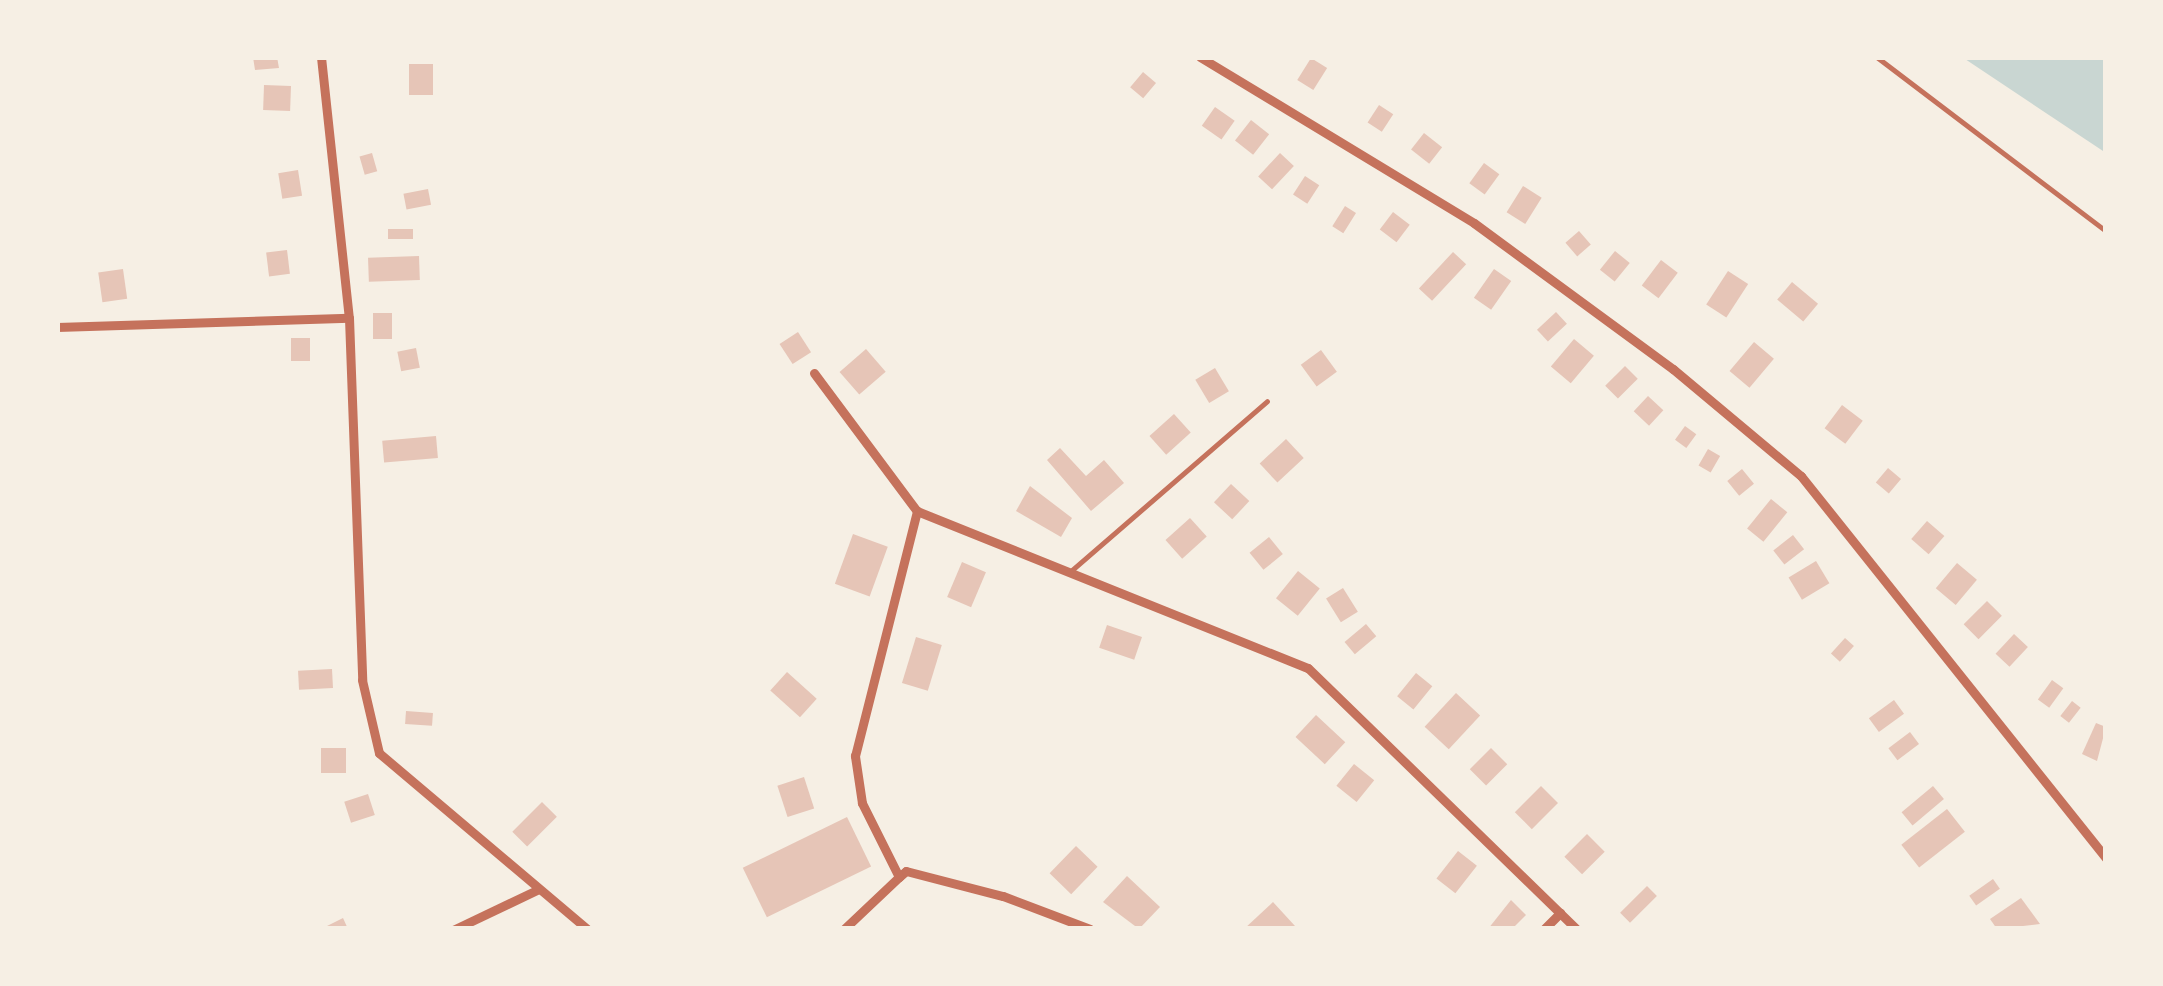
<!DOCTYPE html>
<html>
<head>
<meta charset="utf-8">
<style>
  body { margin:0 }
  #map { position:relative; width:2163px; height:986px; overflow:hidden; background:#f6efe4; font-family:"Fira Sans",sans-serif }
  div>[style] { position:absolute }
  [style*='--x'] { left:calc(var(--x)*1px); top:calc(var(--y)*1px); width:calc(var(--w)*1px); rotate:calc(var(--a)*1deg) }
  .water>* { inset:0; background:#c9d6d2 }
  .building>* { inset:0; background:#e6c5b7; transform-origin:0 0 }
  .service>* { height:4.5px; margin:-2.25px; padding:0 2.25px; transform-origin:2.25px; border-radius:2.25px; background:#c5725c }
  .minor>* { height:9px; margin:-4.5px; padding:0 4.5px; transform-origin:4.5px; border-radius:4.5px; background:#c5725c }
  span { translate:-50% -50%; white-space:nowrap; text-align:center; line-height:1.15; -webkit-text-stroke:12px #f6efe4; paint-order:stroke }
  .frame { position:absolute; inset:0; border:60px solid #f6efe4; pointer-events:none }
</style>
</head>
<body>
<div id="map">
  <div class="water">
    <div style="clip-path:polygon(1962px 57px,2106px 57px,2106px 153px)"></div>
  </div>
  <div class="building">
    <div style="clip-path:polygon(253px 57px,277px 57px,279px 68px,255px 70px)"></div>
    <div style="left:1311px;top:58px;width:19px;height:26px;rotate:32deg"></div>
    <div style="left:409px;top:64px;width:24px;height:31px"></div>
    <div style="left:1143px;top:72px;width:17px;height:20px;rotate:40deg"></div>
    <div style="left:264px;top:85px;width:27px;height:25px;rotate:2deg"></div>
    <div style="left:1379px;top:105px;width:17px;height:21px;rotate:33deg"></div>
    <div style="left:1215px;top:107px;width:24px;height:23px;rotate:35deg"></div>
    <div style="left:1251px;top:120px;width:23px;height:26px;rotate:38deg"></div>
    <div style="left:1424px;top:133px;width:23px;height:21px;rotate:38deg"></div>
    <div style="left:372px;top:153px;width:19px;height:13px;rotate:74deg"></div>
    <div style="left:1280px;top:153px;width:19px;height:32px;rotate:43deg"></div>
    <div style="left:1484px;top:163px;width:19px;height:25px;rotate:36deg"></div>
    <div style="left:298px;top:170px;width:26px;height:20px;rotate:81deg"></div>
    <div style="left:1305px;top:176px;width:17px;height:22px;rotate:33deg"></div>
    <div style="left:1523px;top:186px;width:22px;height:31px;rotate:32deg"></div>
    <div style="left:428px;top:189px;width:16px;height:25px;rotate:79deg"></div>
    <div style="left:1345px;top:206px;width:13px;height:24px;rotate:32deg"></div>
    <div style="left:1393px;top:212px;width:21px;height:22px;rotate:37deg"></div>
    <div style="left:413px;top:229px;width:10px;height:25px;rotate:90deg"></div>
    <div style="left:1579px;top:231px;width:18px;height:18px;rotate:49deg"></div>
    <div style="left:287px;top:250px;width:24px;height:21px;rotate:83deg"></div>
    <div style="left:1615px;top:251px;width:19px;height:24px;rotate:39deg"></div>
    <div style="left:1453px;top:252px;width:18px;height:50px;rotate:43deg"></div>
    <div style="left:419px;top:256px;width:24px;height:51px;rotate:88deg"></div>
    <div style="left:1661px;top:260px;width:21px;height:32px;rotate:37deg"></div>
    <div style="left:123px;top:269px;width:30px;height:25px;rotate:82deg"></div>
    <div style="left:1494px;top:269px;width:21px;height:35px;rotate:35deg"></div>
    <div style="left:1728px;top:271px;width:24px;height:40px;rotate:33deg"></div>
    <div style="left:1792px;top:282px;width:34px;height:23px;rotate:40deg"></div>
    <div style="left:1556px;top:312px;width:16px;height:26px;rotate:47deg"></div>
    <div style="left:373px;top:313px;width:19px;height:26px"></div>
    <div style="left:798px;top:332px;width:24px;height:22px;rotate:57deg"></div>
    <div style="left:291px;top:338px;width:19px;height:23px"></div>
    <div style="left:1574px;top:339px;width:26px;height:36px;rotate:40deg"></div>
    <div style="left:1754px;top:342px;width:26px;height:38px;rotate:40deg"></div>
    <div style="left:416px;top:348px;width:20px;height:19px;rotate:79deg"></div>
    <div style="left:866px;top:349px;width:30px;height:35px;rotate:49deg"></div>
    <div style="left:1321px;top:350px;width:27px;height:25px;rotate:54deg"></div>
    <div style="left:1625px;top:366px;width:18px;height:28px;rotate:45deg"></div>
    <div style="left:1215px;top:368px;width:27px;height:23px;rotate:59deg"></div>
    <div style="left:1648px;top:396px;width:21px;height:21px;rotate:43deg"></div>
    <div style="left:1842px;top:405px;width:26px;height:29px;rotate:37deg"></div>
    <div style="left:1174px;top:414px;width:25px;height:33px;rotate:48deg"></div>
    <div style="left:1685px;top:426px;width:14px;height:17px;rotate:36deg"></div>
    <div style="left:436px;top:436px;width:22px;height:54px;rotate:85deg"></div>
    <div style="left:1286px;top:439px;width:26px;height:36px;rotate:47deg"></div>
    <div style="clip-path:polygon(1060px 448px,1086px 476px,1104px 460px,1124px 483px,1091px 511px,1047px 460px)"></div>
    <div style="left:1708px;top:449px;width:14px;height:19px;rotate:30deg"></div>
    <div style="left:1888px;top:468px;width:17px;height:19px;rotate:40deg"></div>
    <div style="left:1742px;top:469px;width:19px;height:19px;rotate:51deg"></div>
    <div style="left:1231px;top:484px;width:25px;height:25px;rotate:43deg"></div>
    <div style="clip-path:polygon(1030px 486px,1072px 518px,1061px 537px,1016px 511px)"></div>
    <div style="left:1771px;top:499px;width:21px;height:38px;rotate:39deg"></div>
    <div style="left:1190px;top:518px;width:25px;height:33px;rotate:48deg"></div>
    <div style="left:1927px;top:521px;width:23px;height:24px;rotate:41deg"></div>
    <div style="left:853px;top:534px;width:37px;height:53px;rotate:20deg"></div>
    <div style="left:1793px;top:535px;width:18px;height:25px;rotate:52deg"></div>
    <div style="left:1269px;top:537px;width:22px;height:25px;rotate:51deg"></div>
    <div style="left:1816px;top:561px;width:26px;height:32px;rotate:59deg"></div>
    <div style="left:962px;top:562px;width:26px;height:38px;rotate:23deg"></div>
    <div style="left:1957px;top:563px;width:26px;height:33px;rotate:40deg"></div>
    <div style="left:1298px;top:571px;width:28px;height:35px;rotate:39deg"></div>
    <div style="left:1343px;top:588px;width:28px;height:20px;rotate:58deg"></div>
    <div style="left:1987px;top:601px;width:21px;height:33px;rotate:45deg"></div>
    <div style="left:1366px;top:624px;width:16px;height:28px;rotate:50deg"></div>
    <div style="left:1107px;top:625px;width:37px;height:24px;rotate:19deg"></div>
    <div style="left:2014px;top:634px;width:19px;height:27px;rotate:43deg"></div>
    <div style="left:916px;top:637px;width:27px;height:48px;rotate:17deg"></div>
    <div style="left:1845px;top:638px;width:12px;height:21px;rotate:42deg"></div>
    <div style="left:332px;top:669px;width:19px;height:34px;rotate:87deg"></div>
    <div style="left:787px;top:672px;width:40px;height:25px;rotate:42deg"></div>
    <div style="left:1416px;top:673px;width:21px;height:30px;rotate:39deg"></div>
    <div style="left:2052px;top:680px;width:14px;height:24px;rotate:36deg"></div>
    <div style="left:1456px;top:693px;width:33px;height:46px;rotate:43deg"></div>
    <div style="left:1894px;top:700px;width:17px;height:31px;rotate:54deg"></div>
    <div style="left:2072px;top:701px;width:11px;height:19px;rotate:38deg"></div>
    <div style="left:406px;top:711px;width:27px;height:13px;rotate:4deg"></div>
    <div style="left:1316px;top:715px;width:40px;height:30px;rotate:43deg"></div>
    <div style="clip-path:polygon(2096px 723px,2106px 727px,2097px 761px,2082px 754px)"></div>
    <div style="left:1910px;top:732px;width:15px;height:27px;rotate:53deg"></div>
    <div style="left:321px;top:748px;width:25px;height:25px"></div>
    <div style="left:1491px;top:748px;width:23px;height:30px;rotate:45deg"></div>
    <div style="left:1354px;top:764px;width:26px;height:28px;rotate:39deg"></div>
    <div style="left:804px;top:777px;width:33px;height:28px;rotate:72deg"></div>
    <div style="left:1541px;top:786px;width:24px;height:37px;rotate:45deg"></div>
    <div style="left:1933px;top:786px;width:17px;height:41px;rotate:50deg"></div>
    <div style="left:368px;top:794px;width:22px;height:25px;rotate:72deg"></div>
    <div style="left:542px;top:802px;width:21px;height:42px;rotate:45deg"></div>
    <div style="left:1947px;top:809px;width:29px;height:58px;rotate:52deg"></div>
    <div style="left:847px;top:817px;width:55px;height:116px;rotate:64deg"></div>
    <div style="left:1587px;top:834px;width:25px;height:32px;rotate:45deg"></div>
    <div style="left:1076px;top:846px;width:30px;height:38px;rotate:44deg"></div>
    <div style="left:1458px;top:851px;width:24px;height:35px;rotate:38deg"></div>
    <div style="clip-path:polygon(1127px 876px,1160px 907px,1139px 929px,1103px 902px)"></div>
    <div style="left:1993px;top:879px;width:12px;height:29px;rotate:55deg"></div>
    <div style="left:1647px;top:886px;width:14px;height:38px;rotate:45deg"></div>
    <div style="clip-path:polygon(2021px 898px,2040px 924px,1997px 929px,1990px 919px)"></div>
    <div style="clip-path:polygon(1511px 900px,1526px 915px,1512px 929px,1488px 929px)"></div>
    <div style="clip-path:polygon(1273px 902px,1295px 926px,1244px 929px)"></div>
    <div style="clip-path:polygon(343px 918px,348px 929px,321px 929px)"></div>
  </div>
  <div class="service">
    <div style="--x:1877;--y:57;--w:288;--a:37.2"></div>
    <div style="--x:1071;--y:571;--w:259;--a:-40.9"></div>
  </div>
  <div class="minor">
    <div style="--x:321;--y:57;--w:262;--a:83.9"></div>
    <div style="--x:349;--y:318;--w:362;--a:87.9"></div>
    <div style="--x:362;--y:680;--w:75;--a:76.9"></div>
    <div style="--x:379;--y:753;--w:272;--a:40.2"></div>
    <div style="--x:1200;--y:57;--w:320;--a:31.2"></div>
    <div style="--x:1474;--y:223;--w:247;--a:36.3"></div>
    <div style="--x:1673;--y:369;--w:167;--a:39.9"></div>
    <div style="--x:1801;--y:476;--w:489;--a:51.4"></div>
    <div style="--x:57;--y:327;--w:292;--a:-1.8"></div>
    <div style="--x:814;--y:373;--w:172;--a:53.3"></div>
    <div style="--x:917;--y:511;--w:421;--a:21.9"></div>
    <div style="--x:1308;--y:668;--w:374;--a:44.2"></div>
    <div style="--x:899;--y:877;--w:9;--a:-41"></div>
    <div style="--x:906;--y:871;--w:100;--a:14.5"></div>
    <div style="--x:1003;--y:896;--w:93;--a:20.8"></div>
    <div style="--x:455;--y:929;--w:93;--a:-25.5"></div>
    <div style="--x:844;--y:929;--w:76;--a:-43.4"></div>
    <div style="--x:899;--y:877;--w:83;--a:-116.6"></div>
    <div style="--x:862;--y:803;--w:48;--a:-98.5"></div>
    <div style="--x:855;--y:756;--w:253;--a:-75.8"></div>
    <div style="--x:1544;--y:929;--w:23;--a:-45"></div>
  </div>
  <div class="frame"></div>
</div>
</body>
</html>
